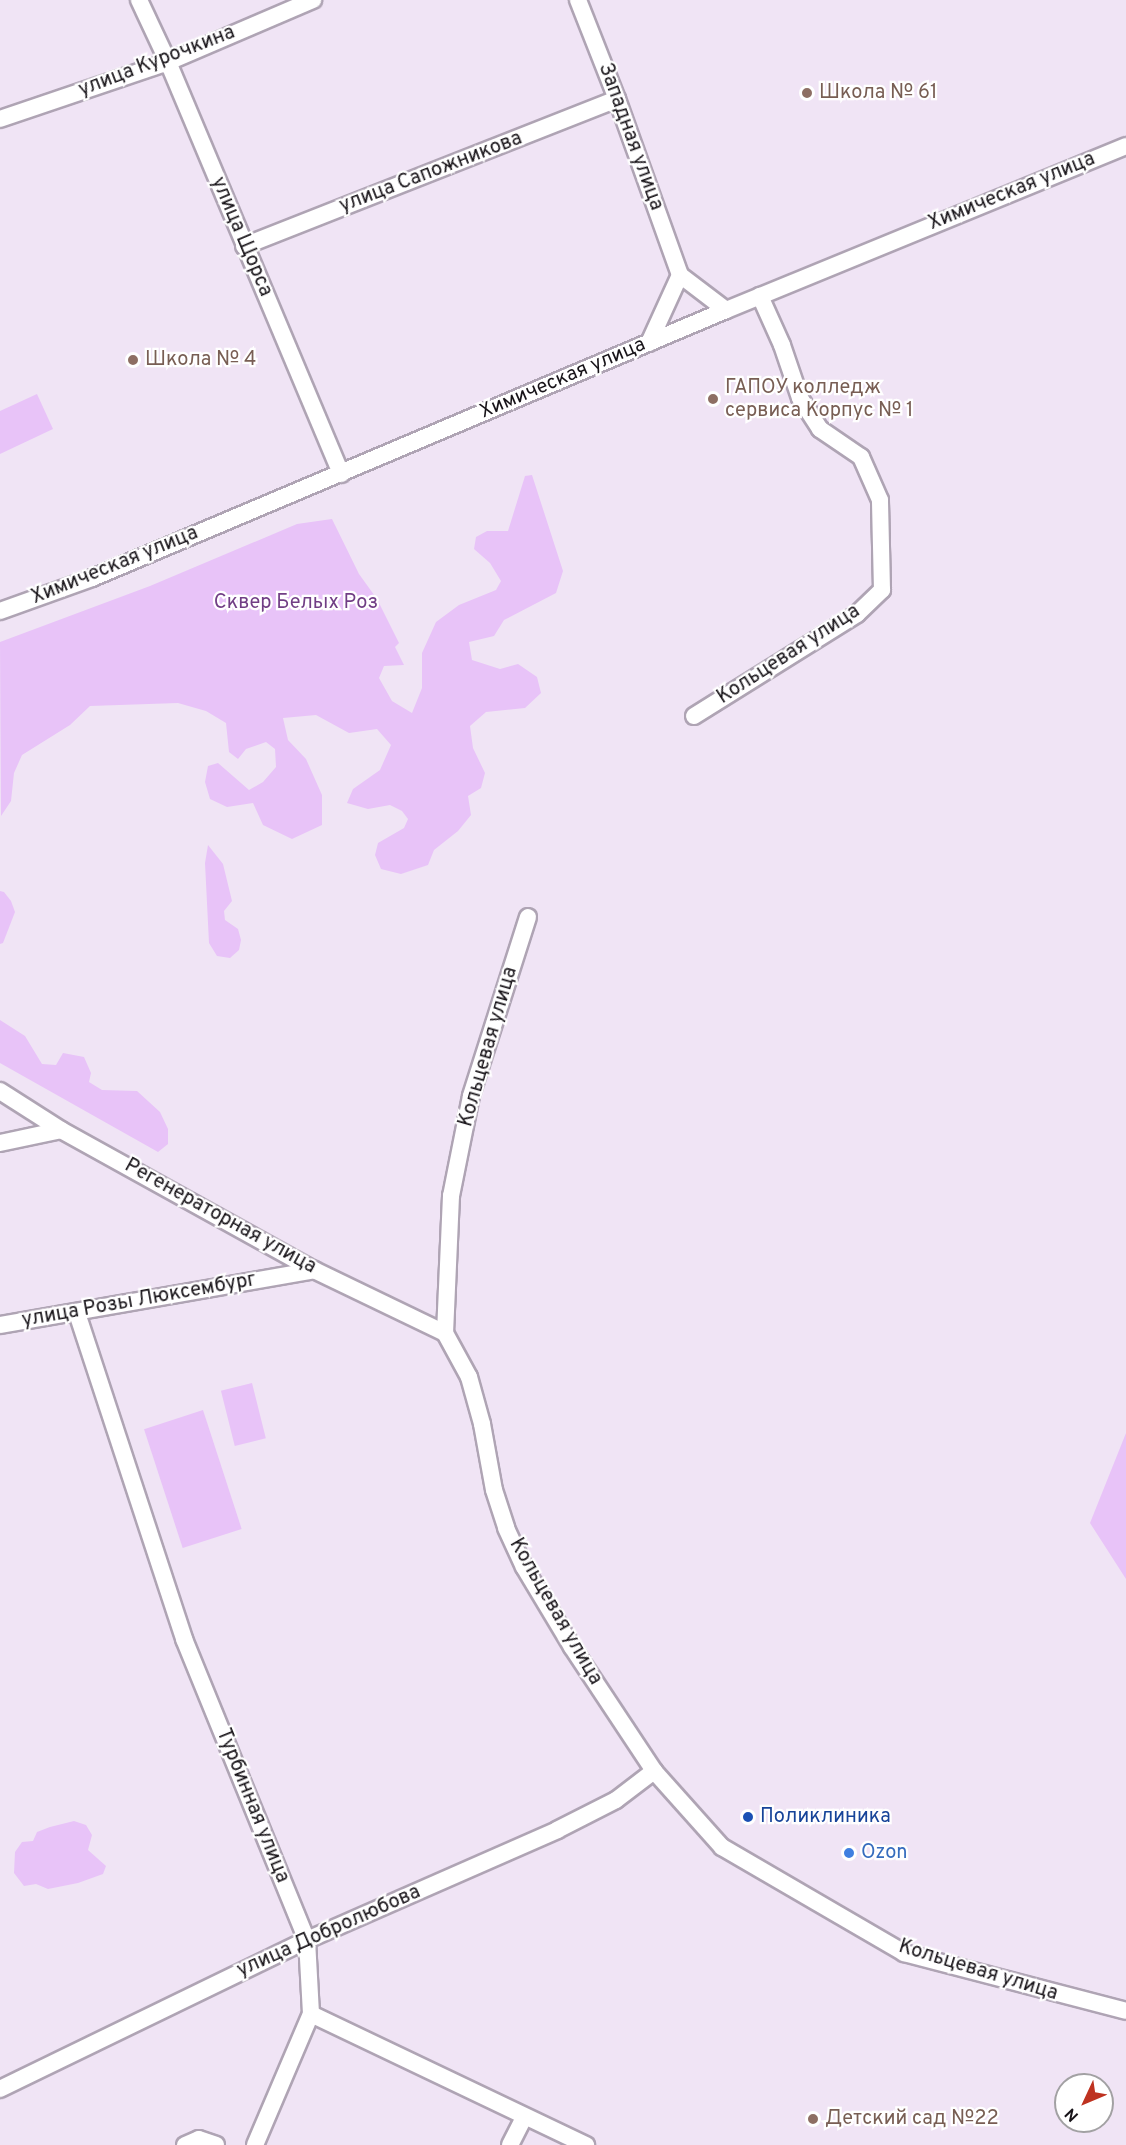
<!DOCTYPE html>
<html>
<head>
<meta charset="utf-8">
<style>
  body { margin:0 }
  #map { position:relative; width:1126px; height:2145px; overflow:hidden; background:#f0e4f5; font-family:Overpass,sans-serif }
  div>[style] { position:absolute }
  [style*='--x'] { left:calc(var(--x)*1px); top:calc(var(--y)*1px); width:calc(var(--w)*1px); rotate:calc(var(--a)*1deg) }
  .green>* { inset:0; background:#e8c3f8; transform-origin:0 0 }
  .roads { filter:drop-shadow(2px 0 #afa4b4) drop-shadow(-2px 0 #afa4b4) drop-shadow(0 2px #afa4b4) drop-shadow(0 -2px #afa4b4) }
  .minor>* { height:16px; margin:-8px; padding:0 8px; transform-origin:8px; border-radius:8px; background:#fff }
  .dots>* { width:16px; height:16px; translate:-50% -50%; box-sizing:border-box; border:3px solid #fff; border-radius:50% }
  span { translate:-50% -50%; white-space:nowrap; text-align:center; line-height:1.15; -webkit-text-stroke:4.5px #fff; paint-order:stroke }
  .street-label { font-size:20px; color:#171318 }
  .education-label { font-size:20px; color:#785e54 }
  .left { translate:0 -50%; text-align:left }
  .park-label { font-size:20px; color:#713e85 }
  .transit-label { font-size:20px; color:#164399 }
  .shop-label { font-size:20px; color:#366cbe }
  .north { position:absolute; left:1054px; top:2073px; width:60px; height:60px; box-sizing:border-box; background:#fff; border:2px solid #a2a1a3; border-radius:50%; rotate:226deg; font-size:16px; font-weight:700; line-height:24px; text-align:center; color:#171318 }
  .north::after { content:''; display:block; margin:auto; width:21px; height:27px; background:#be3220; clip-path:polygon(50% 0,100% 100%,50% 72%,0 100%) }
</style>
</head>
<body>
<div id="map">
  <div class="green">
    <div style="clip-path:polygon(37px 394px,53px 429px,0 454px,0 411px)"></div>
    <div style="clip-path:polygon(532px 475px,563px 571px,556px 593px,504px 620px,494px 636px,469px 642px,472px 660px,500px 669px,518px 664px,537px 677px,541px 693px,525px 708px,486px 712px,470px 726px,473px 748px,485px 773px,481px 788px,468px 796px,471px 815px,458px 831px,434px 850px,428px 865px,401px 874px,381px 869px,375px 855px,378px 843px,404px 828px,408px 819px,402px 811px,390px 805px,368px 809px,347px 803px,353px 789px,380px 770px,391px 745px,377px 729px,349px 733px,316px 715px,283px 718px,288px 740px,306px 759px,322px 795px,322px 825px,292px 839px,263px 825px,253px 803px,227px 807px,210px 799px,205px 782px,208px 766px,218px 763px,249px 790px,263px 782px,276px 767px,275px 749px,266px 742px,246px 749px,238px 759px,229px 752px,226px 723px,206px 711px,178px 703px,90px 706px,70px 725px,22px 755px,14px 773px,11px 801px,1px 816px,0 642px,150px 586px,297px 524px,332px 519px,359px 574px,377px 599px,399px 643px,395px 647px,404px 665px,384px 666px,379px 678px,392px 701px,412px 713px,422px 688px,422px 653px,436px 622px,459px 605px,496px 590px,501px 581px,490px 563px,474px 549px,476px 537px,487px 531px,508px 531px,525px 476px)"></div>
    <div style="clip-path:polygon(208px 845px,223px 864px,232px 901px,224px 911px,225px 920px,238px 929px,241px 940px,239px 950px,230px 958px,217px 956px,209px 943px,205px 863px)"></div>
    <div style="clip-path:polygon(0 891px,4px 892px,11px 901px,15px 912px,3px 943px,0 944px)"></div>
    <div style="clip-path:polygon(0 1020px,25px 1036px,42px 1064px,56px 1065px,63px 1053px,84px 1057px,91px 1073px,89px 1082px,102px 1090px,137px 1091px,160px 1112px,168px 1129px,168px 1144px,158px 1152px,0 1063px)"></div>
    <div style="left:252px;top:1383px;width:57px;height:32px;rotate:76deg"></div>
    <div style="left:203px;top:1410px;width:125px;height:62px;rotate:72deg"></div>
    <div style="clip-path:polygon(1126px 1433px,1126px 1579px,1090px 1523px)"></div>
    <div style="clip-path:polygon(74px 1821px,86px 1825px,92px 1835px,88px 1850px,106px 1866px,103px 1874px,78px 1883px,48px 1889px,36px 1884px,24px 1886px,14px 1873px,15px 1852px,22px 1842px,33px 1841px,37px 1832px,50px 1827px)"></div>
  </div>
  <div class="roads">
    <div class="minor">
      <div style="--x:139;--y:0;--w:68;--a:64.9"></div>
      <div style="--x:168;--y:62;--w:447;--a:67.2"></div>
      <div style="--x:578;--y:0;--w:106;--a:68.5"></div>
      <div style="--x:617;--y:99;--w:187;--a:70.3"></div>
      <div style="--x:0;--y:119;--w:177;--a:-18.7"></div>
      <div style="--x:168;--y:62;--w:158;--a:-23.2"></div>
      <div style="--x:244;--y:246;--w:401;--a:-21.5"></div>
      <div style="--x:649;--y:343;--w:75;--a:-65.5"></div>
      <div style="--x:680;--y:275;--w:58;--a:37.3"></div>
      <div style="--x:0;--y:611;--w:98;--a:-19.7"></div>
      <div style="--x:92;--y:578;--w:688;--a:-22.91"></div>
      <div style="--x:726;--y:310;--w:432;--a:-22.3"></div>
      <div style="--x:694;--y:716;--w:192;--a:-32"></div>
      <div style="--x:857;--y:614;--w:35;--a:-44"></div>
      <div style="--x:882;--y:590;--w:90;--a:-91.3"></div>
      <div style="--x:880;--y:500;--w:47;--a:-113.8"></div>
      <div style="--x:861;--y:457;--w:50;--a:-145.7"></div>
      <div style="--x:820;--y:429;--w:37;--a:-123"></div>
      <div style="--x:800;--y:398;--w:56;--a:-108.8"></div>
      <div style="--x:782;--y:345;--w:54;--a:-114.2"></div>
      <div style="--x:528;--y:917;--w:188;--a:107.7"></div>
      <div style="--x:471;--y:1096;--w:102;--a:101.3"></div>
      <div style="--x:451;--y:1196;--w:137;--a:92.5"></div>
      <div style="--x:445;--y:1333;--w:50;--a:61.4"></div>
      <div style="--x:469;--y:1377;--w:49;--a:74.5"></div>
      <div style="--x:482;--y:1424;--w:67;--a:79.7"></div>
      <div style="--x:494;--y:1490;--w:40;--a:72"></div>
      <div style="--x:506;--y:1528;--w:43;--a:65.2"></div>
      <div style="--x:524;--y:1567;--w:93;--a:59"></div>
      <div style="--x:572;--y:1647;--w:149;--a:56.5"></div>
      <div style="--x:654;--y:1771;--w:102;--a:48.2"></div>
      <div style="--x:722;--y:1847;--w:211;--a:30.2"></div>
      <div style="--x:904;--y:1953;--w:229;--a:14.6"></div>
      <div style="--x:0;--y:1091;--w:72;--a:32.6"></div>
      <div style="--x:61;--y:1130;--w:289;--a:29"></div>
      <div style="--x:314;--y:1270;--w:145;--a:25.7"></div>
      <div style="--x:0;--y:1143;--w:62;--a:-12"></div>
      <div style="--x:77;--y:1313;--w:343;--a:71.8"></div>
      <div style="--x:184;--y:1639;--w:325;--a:67.8"></div>
      <div style="--x:307;--y:1940;--w:74;--a:86.9"></div>
      <div style="--x:311;--y:2014;--w:305;--a:25.5"></div>
      <div style="--x:0;--y:1325;--w:319;--a:-9.9"></div>
      <div style="--x:0;--y:2089;--w:341;--a:-25.9"></div>
      <div style="--x:307;--y:1940;--w:273;--a:-23.7"></div>
      <div style="--x:557;--y:1830;--w:66;--a:-27"></div>
      <div style="--x:616;--y:1800;--w:48;--a:-37.3"></div>
      <div style="--x:185;--y:2145;--w:15;--a:-23"></div>
      <div style="--x:199;--y:2139;--w:18;--a:19"></div>
      <div style="--x:255;--y:2145;--w:142;--a:-66.9"></div>
      <div style="--x:510;--y:2145;--w:31;--a:-63"></div>
    </div>
  </div>
  <div class="dots">
    <div style="left:807px;top:93px;background:#8d6e63"></div>
    <div style="left:133px;top:360px;background:#8d6e63"></div>
    <div style="left:713px;top:399px;background:#8d6e63"></div>
    <div style="left:748px;top:1817px;background:#1a4fb4"></div>
    <div style="left:849px;top:1853px;background:#3f7fe0"></div>
    <div style="left:813px;top:2119px;background:#8d6e63"></div>
  </div>
  <div class="street-label">
    <span style="left:157px;top:62px;rotate:-21deg">улица Курочкина</span>
    <span style="left:630px;top:137px;rotate:70deg">Западная улица</span>
    <span style="left:431px;top:173px;rotate:-21deg">улица Сапожникова</span>
    <span style="left:1012px;top:192px;rotate:-22deg">Химическая улица</span>
    <span style="left:241px;top:237px;rotate:67deg">улица Щорса</span>
    <span style="left:563px;top:379px;rotate:-23deg">Химическая улица</span>
    <span style="left:115px;top:566px;rotate:-22deg">Химическая улица</span>
    <span style="left:789px;top:655px;rotate:-33deg">Кольцевая улица</span>
    <span style="left:489px;top:1047px;rotate:-74deg">Кольцевая улица</span>
    <span style="left:220px;top:1217px;rotate:29deg">Регенераторная улица</span>
    <span style="left:139px;top:1301px;rotate:-10deg">улица Розы Люксембург</span>
    <span style="left:555px;top:1612px;rotate:60deg">Кольцевая улица</span>
    <span style="left:252px;top:1806px;rotate:68deg">Турбинная улица</span>
    <span style="left:329px;top:1932px;rotate:-24deg">улица Добролюбова</span>
    <span style="left:978px;top:1971px;rotate:17deg">Кольцевая улица</span>
  </div>
  <div class="education-label">
    <span class="left" style="left:819px;top:93px">Школа № 61</span>
    <span class="left" style="left:145px;top:360px">Школа № 4</span>
    <span class="left" style="left:725px;top:400px">ГАПОУ колледж<br>сервиса Корпус № 1</span>
    <span class="left" style="left:825px;top:2119px">Детский сад №22</span>
  </div>
  <div class="park-label">
    <span style="left:296px;top:603px">Сквер Белых Роз</span>
  </div>
  <div class="transit-label">
    <span class="left" style="left:760px;top:1817px">Поликлиника</span>
  </div>
  <div class="shop-label">
    <span class="left" style="left:861px;top:1853px">Ozon</span>
  </div>
  <div class="north">N</div>
</div>
</body>
</html>
